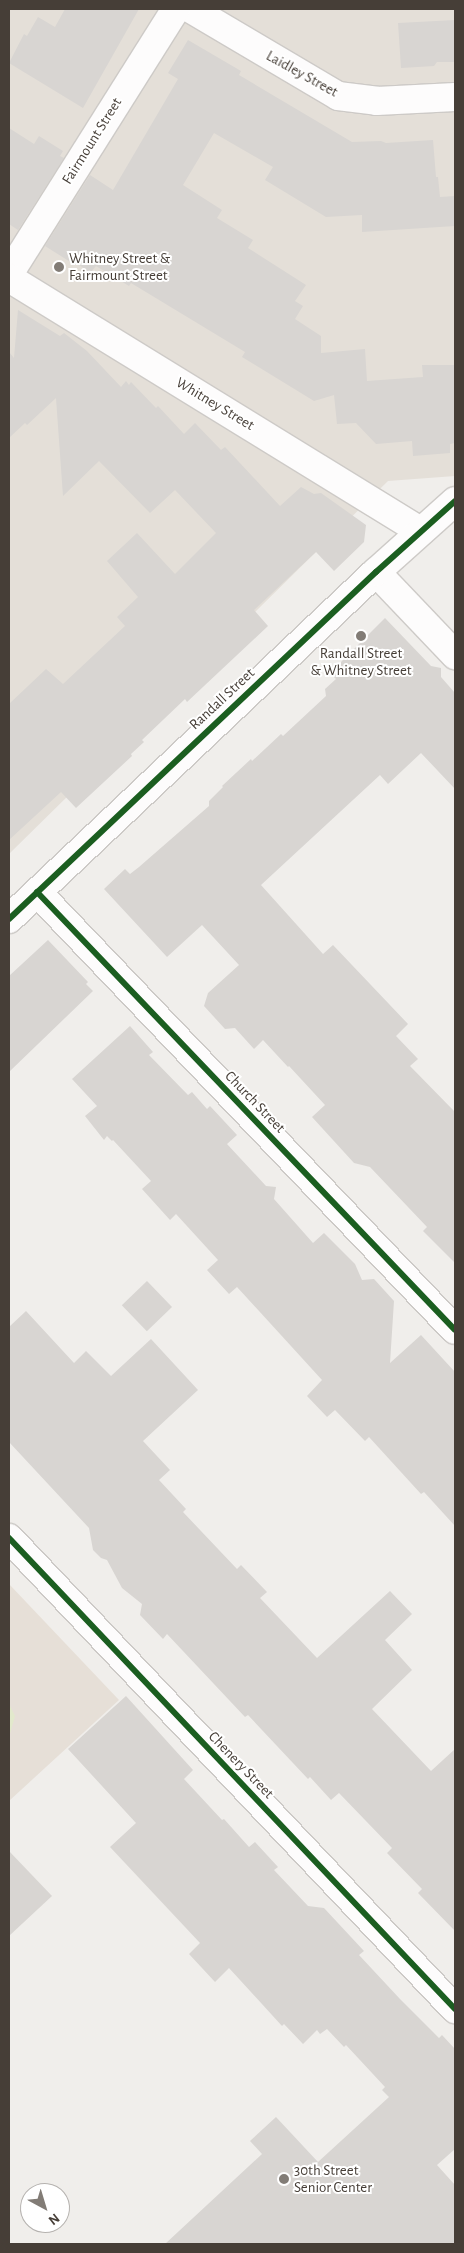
<!DOCTYPE html>
<html>
<head>
<meta charset="utf-8">
<style>
  body { margin:0 }
  #map { position:relative; width:464px; height:2253px; overflow:hidden; background:#f0eeeb; font-family:"Alegreya Sans",sans-serif }
  div>[style] { position:absolute }
  [style*='--x'] { left:calc(var(--x)*1px); top:calc(var(--y)*1px); width:calc(var(--w)*1px); rotate:calc(var(--a)*1deg) }
  .residential>* { inset:0; background:#e4dfd8 }
  .education>* { inset:0; background:#e6dfd7 }
  .green>* { inset:0; background:#e2e9cc }
  .building>* { inset:0; background:#d8d5d2; transform-origin:0 0 }
  .roads { filter:drop-shadow(1px 0 #cdcac7) drop-shadow(-1px 0 #cdcac7) drop-shadow(0 1px #cdcac7) drop-shadow(0 -1px #cdcac7) }
  .minor>* { height:28px; margin:-14px; padding:0 14px; transform-origin:14px; border-radius:14px; background:#fdfcfc }
  .cycleway>* { height:6px; margin:-3px; padding:0 3px; transform-origin:3px; border-radius:3px; background:#1b5e20 }
  .dots>* { width:14px; height:14px; translate:-50% -50%; box-sizing:border-box; border:2px solid #fff; border-radius:50% }
  span { translate:-50% -50%; white-space:nowrap; text-align:center; line-height:1.15; -webkit-text-stroke:4px #fff; paint-order:stroke }
  .street-label { font-size:15px; color:#463e37 }
  .poi-label { font-size:15px; color:#463e37 }
  .left { translate:0 -50%; text-align:left }
  .frame { position:absolute; inset:0; border:10px solid #463e37; pointer-events:none }
  .north { position:absolute; left:20px; top:2183px; width:50px; height:50px; box-sizing:border-box; background:#fff; border:1px solid #b5b2af; border-radius:50%; rotate:141deg; font-size:14px; font-weight:700; line-height:20px; text-align:center; color:#463e37 }
  .north::after { content:''; display:block; margin:auto; width:18px; height:22px; background:#827c76; clip-path:polygon(50% 0,100% 100%,50% 72%,0 100%) }
</style>
</head>
<body>
<div id="map">
  <div class="residential">
    <div style="clip-path:polygon(9px 9px,455px 9px,455px 476px,388px 481px,9px 854px)"></div>
  </div>
  <div class="education">
    <div style="clip-path:polygon(9px 1584px,119px 1700px,9px 1801px)"></div>
  </div>
  <div class="green">
    <div style="clip-path:polygon(9px 1704px,15px 1716px,9px 1737px)"></div>
  </div>
  <div class="building">
    <div style="clip-path:polygon(65px 9px,139px 9px,83px 108px,9px 63px,24px 34px,27px 36px,38px 17px,55px 27px)"></div>
    <div style="clip-path:polygon(455px 20px,455px 62px,437px 62px,434px 66px,401px 68px,398px 23px)"></div>
    <div style="clip-path:polygon(188px 40px,241px 71px,239px 75px,352px 142px,381px 141px,386px 143px,433px 140px,436px 177px,438px 177px,440px 197px,455px 196px,455px 226px,362px 232px,362px 215px,326px 217px,265px 180px,273px 167px,214px 133px,183px 185px,222px 210px,217px 218px,253px 240px,248px 248px,306px 285px,295px 301px,303px 306px,295px 319px,321px 336px,321px 353px,365px 349px,367px 381px,423px 377px,422px 365px,455px 365px,455px 443px,450px 444px,450px 453px,413px 456px,412px 441px,376px 444px,356px 423px,337px 424px,334px 395px,314px 401px,242px 357px,245px 352px,131px 283px,129px 286px,96px 266px,90px 273px,74px 261px,72px 263px,45px 246px,90px 175px,113px 190px,178px 79px,168px 73px)"></div>
    <div style="clip-path:polygon(9px 128px,34px 144px,39px 136px,63px 151px,60px 156px,64px 158px,18px 230px,9px 224px)"></div>
    <div style="clip-path:polygon(18px 310px,60px 336px,64px 333px,87px 351px,121px 387px,126px 381px,129px 385px,131px 382px,156px 408px,158px 406px,184px 434px,195px 423px,221px 450px,225px 447px,280px 506px,301px 487px,314px 494px,321px 493px,366px 525px,364px 542px,334px 571px,316px 552px,254px 610px,268px 626px,187px 702px,185px 699px,142px 740px,144px 742px,131px 754px,132px 756px,76px 808px,61px 792px,9px 840px,9px 704px,46px 669px,63px 684px,125px 626px,117px 617px,138px 597px,107px 561px,137px 533px,175px 574px,216px 533px,175px 490px,150px 513px,99px 461px,63px 496px,56px 398px,27px 425px,25px 423px,9px 438px,9px 352px,14px 358px)"></div>
    <div style="clip-path:polygon(385px 618px,431px 666px,441px 668px,441px 677px,455px 693px,455px 789px,421px 753px,388px 784px,380px 775px,261px 885px,323px 954px,333px 945px,408px 1024px,396px 1036px,418px 1059px,410px 1066px,455px 1112px,455px 1263px,423px 1231px,427px 1227px,370px 1167px,354px 1163px,312px 1117px,325px 1105px,289px 1066px,288px 1067px,263px 1040px,254px 1049px,235px 1028px,225px 1029px,204px 1006px,208px 993px,239px 965px,202px 925px,167px 957px,104px 889px,125px 869px,130px 874px,139px 867px,209px 806px,209px 801px,223px 787px,222px 786px,251px 759px,252px 761px,281px 734px,283px 736px,326px 696px,325px 689px,336px 679px,330px 673px)"></div>
    <div style="clip-path:polygon(48px 940px,88px 982px,86px 984px,93px 991px,9px 1072px,9px 976px)"></div>
    <div style="clip-path:polygon(130px 1026px,153px 1052px,149px 1055px,188px 1095px,192px 1092px,207px 1109px,210px 1106px,237px 1135px,227px 1144px,266px 1186px,276px 1187px,274px 1199px,313px 1243px,324px 1233px,355px 1264px,362px 1280px,374px 1279px,394px 1301px,390px 1363px,421px 1335px,455px 1372px,455px 1526px,424px 1492px,421px 1494px,369px 1437px,365px 1441px,335px 1410px,327px 1417px,307px 1396px,322px 1380px,237px 1287px,229px 1294px,207px 1270px,218px 1260px,176px 1214px,170px 1220px,142px 1189px,151px 1181px,113px 1140px,112px 1141px,107px 1136px,104px 1140px,85px 1116px,97px 1106px,72px 1079px)"></div>
    <div style="left:147px;top:1281px;width:36px;height:35px;rotate:46deg"></div>
    <div style="clip-path:polygon(26px 1311px,74px 1363px,86px 1351px,111px 1376px,151px 1339px,198px 1390px,143px 1441px,170px 1470px,159px 1480px,186px 1509px,183px 1512px,237px 1569px,241px 1565px,267px 1592px,260px 1598px,317px 1658px,390px 1591px,412px 1614px,385px 1640px,412px 1670px,372px 1709px,431px 1771px,455px 1749px,455px 1931px,418px 1893px,422px 1889px,387px 1853px,392px 1848px,339px 1793px,331px 1800px,310px 1777px,308px 1779px,248px 1715px,245px 1717px,167px 1634px,163px 1639px,140px 1615px,142px 1604px,122px 1588px,107px 1560px,101px 1558px,93px 1550px,89px 1528px,9px 1442px,9px 1327px)"></div>
    <div style="clip-path:polygon(126px 1696px,193px 1770px,184px 1779px,222px 1820px,224px 1819px,249px 1847px,255px 1842px,278px 1867px,274px 1870px,308px 1906px,324px 1908px,364px 1951px,359px 1955px,400px 1999px,439px 2038px,442px 2035px,455px 2049px,455px 2149px,437px 2165px,455px 2185px,455px 2244px,165px 2244px,262px 2154px,250px 2141px,276px 2117px,318px 2162px,389px 2097px,382px 2090px,385px 2087px,346px 2045px,344px 2047px,327px 2029px,320px 2034px,317px 2030px,303px 2044px,284px 2024px,282px 2026px,229px 1968px,215px 1982px,189px 1954px,200px 1943px,110px 1847px,136px 1823px,68px 1749px)"></div>
    <div style="clip-path:polygon(9px 1851px,52px 1896px,9px 1936px)"></div>
  </div>
  <div class="roads">
    <div class="minor">
      <div style="--x:191;--y:9;--w:171;--a:30.6"></div>
      <div style="--x:338;--y:96;--w:39;--a:7"></div>
      <div style="--x:377;--y:101;--w:78;--a:-2.9"></div>
      <div style="--x:9;--y:274;--w:313;--a:-57.8"></div>
      <div style="--x:9;--y:278;--w:483;--a:31.6"></div>
      <div style="--x:376;--y:572;--w:115;--a:46.4"></div>
      <div style="--x:37;--y:892;--w:605;--a:46.34"></div>
      <div style="--x:9;--y:919;--w:505;--a:-43.4"></div>
      <div style="--x:376;--y:572;--w:106;--a:-41.9"></div>
      <div style="--x:9;--y:1538;--w:649;--a:46.56"></div>
    </div>
  </div>
  <div class="cycleway">
    <div style="--x:37;--y:892;--w:605;--a:46.34"></div>
    <div style="--x:9;--y:919;--w:505;--a:-43.4"></div>
    <div style="--x:376;--y:572;--w:106;--a:-41.9"></div>
    <div style="--x:9;--y:1538;--w:649;--a:46.56"></div>
  </div>
  <div class="dots">
    <div style="left:59px;top:267px;background:#827c76"></div>
    <div style="left:361px;top:636px;background:#827c76"></div>
    <div style="left:284px;top:2179px;background:#827c76"></div>
  </div>
  <div class="street-label">
    <span style="left:302px;top:74px;rotate:29deg">Laidley Street</span>
    <span style="left:92px;top:141px;rotate:-58deg">Fairmount Street</span>
    <span style="left:215px;top:404px;rotate:31deg">Whitney Street</span>
    <span style="left:222px;top:699px;rotate:-43deg">Randall Street</span>
    <span style="left:255px;top:1102px;rotate:46deg">Church Street</span>
    <span style="left:241px;top:1765px;rotate:46deg">Chenery Street</span>
  </div>
  <div class="poi-label">
    <span class="left" style="left:69px;top:267px">Whitney Street &amp;<br>Fairmount Street</span>
    <span style="left:361px;top:662px">Randall Street<br>&amp; Whitney Street</span>
    <span class="left" style="left:294px;top:2179px">30th Street<br>Senior Center</span>
  </div>
  <div class="frame"></div>
  <div class="north">N</div>
</div>
</body>
</html>
